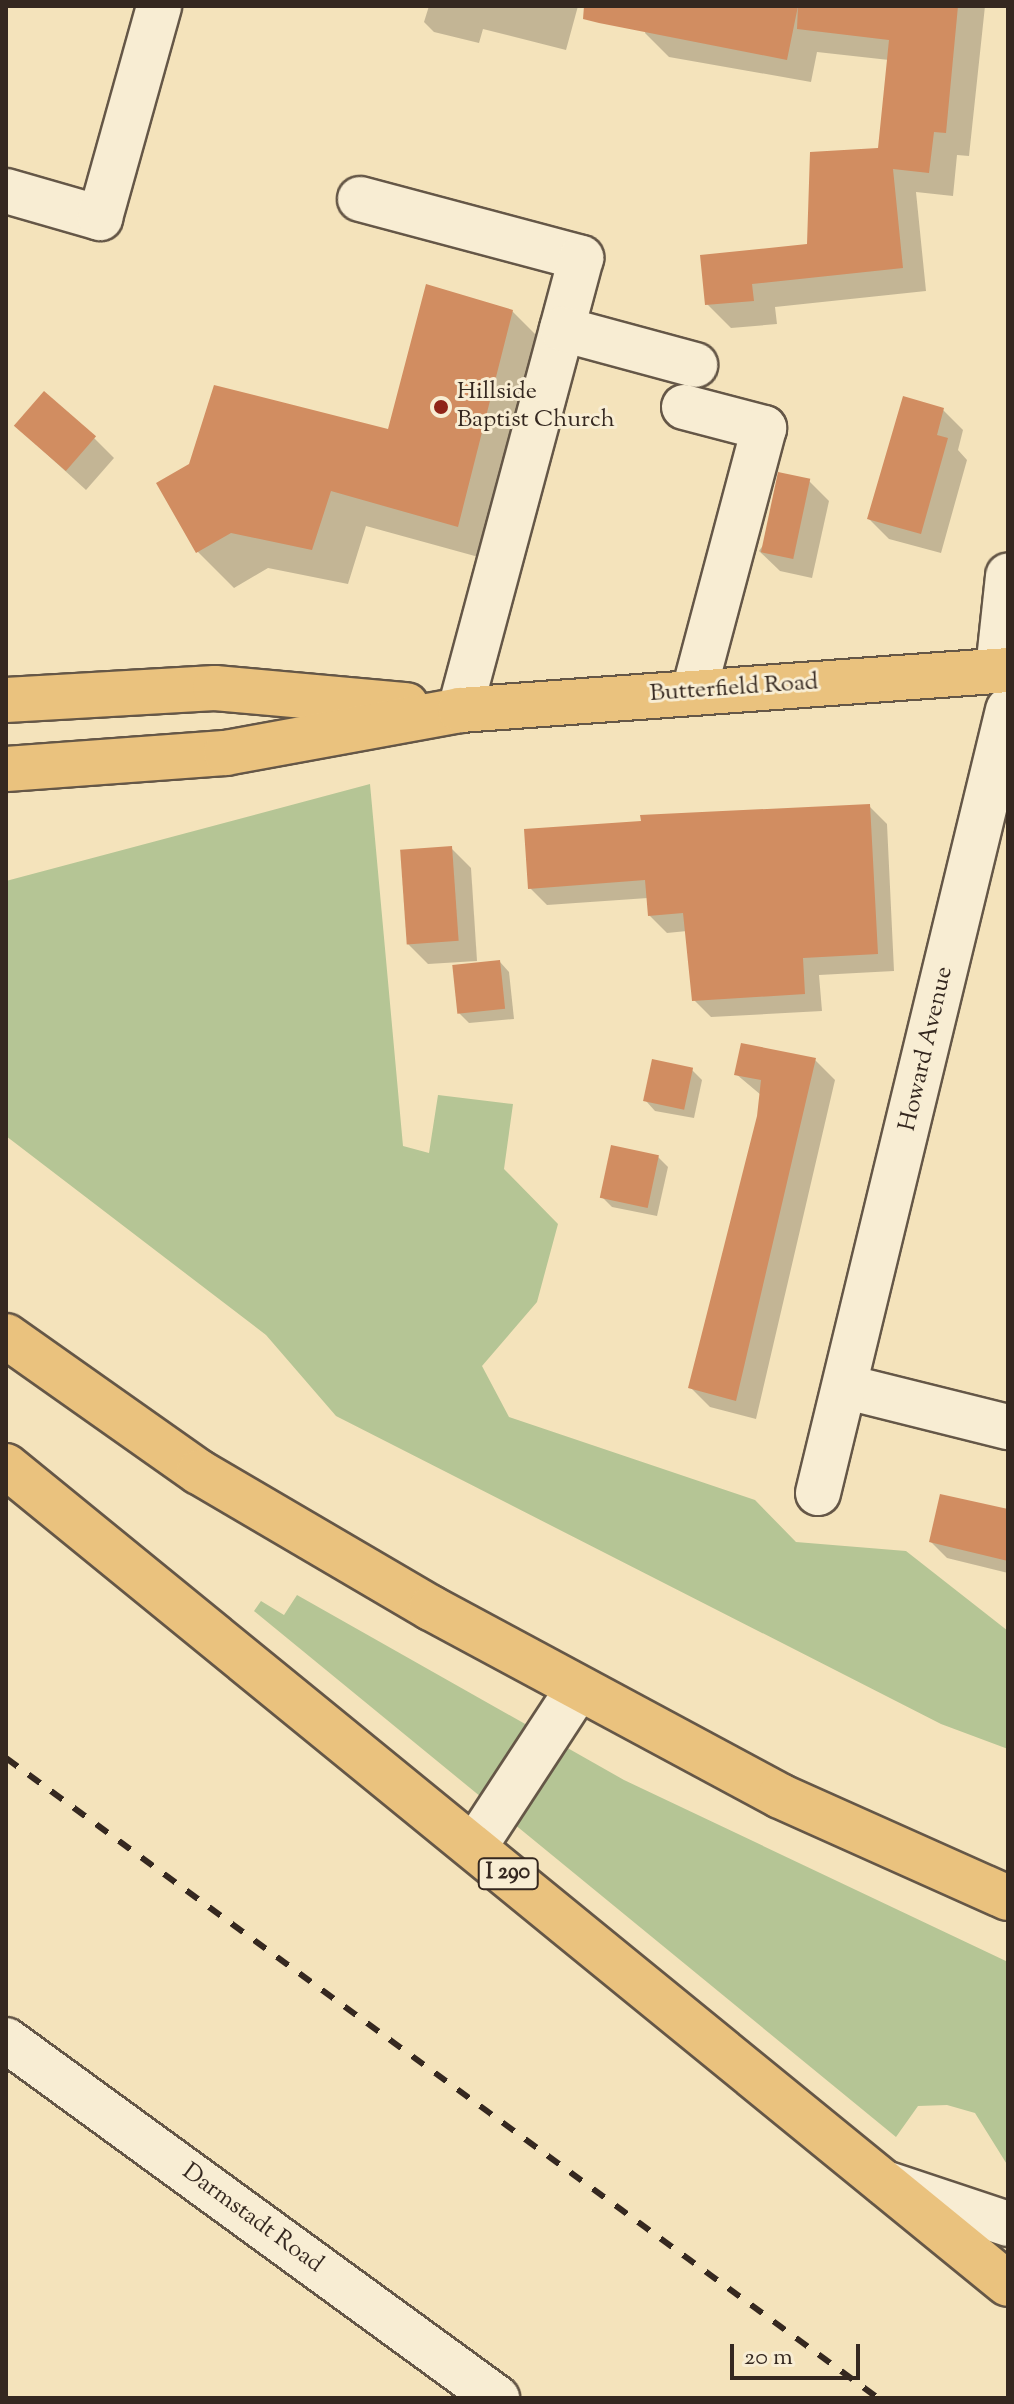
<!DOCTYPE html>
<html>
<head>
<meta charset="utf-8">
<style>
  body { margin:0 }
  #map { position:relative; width:1014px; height:2404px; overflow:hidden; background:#f4e3bb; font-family:"Sorts Mill Goudy",serif }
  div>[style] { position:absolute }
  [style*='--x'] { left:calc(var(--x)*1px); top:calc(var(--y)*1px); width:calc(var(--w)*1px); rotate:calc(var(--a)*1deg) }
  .green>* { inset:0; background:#b5c595 }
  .shadow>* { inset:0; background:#0003 }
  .building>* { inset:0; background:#d18d61; transform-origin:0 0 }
  .roads { filter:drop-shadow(2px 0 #655747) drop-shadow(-2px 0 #655747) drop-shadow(0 2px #655747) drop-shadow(0 -2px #655747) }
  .minor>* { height:44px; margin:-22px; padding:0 22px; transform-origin:22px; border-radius:22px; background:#f8edd3 }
  .major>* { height:44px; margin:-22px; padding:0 22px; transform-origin:22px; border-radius:22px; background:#eac27e }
  .highway>* { height:44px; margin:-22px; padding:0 22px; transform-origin:22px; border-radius:22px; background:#eac27e }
  .rail>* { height:6px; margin-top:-3px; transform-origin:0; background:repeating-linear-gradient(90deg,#352820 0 14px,transparent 0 28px) }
  .dots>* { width:22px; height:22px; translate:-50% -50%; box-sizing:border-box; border:4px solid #f8edd3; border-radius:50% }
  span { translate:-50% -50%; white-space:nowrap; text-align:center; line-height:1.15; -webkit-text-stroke:6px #f8edd3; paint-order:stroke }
  .shield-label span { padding:2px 6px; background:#f8edd3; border:2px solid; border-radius:6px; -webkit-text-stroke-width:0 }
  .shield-label { font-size:22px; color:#352820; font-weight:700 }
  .poi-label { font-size:24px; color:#352820 }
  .left { translate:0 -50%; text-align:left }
  .street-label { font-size:24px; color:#352820 }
  .frame { position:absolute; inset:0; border:8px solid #352820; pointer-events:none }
  .scale { position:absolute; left:730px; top:2344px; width:130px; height:36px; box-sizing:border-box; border:4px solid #352820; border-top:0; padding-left:10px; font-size:24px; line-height:28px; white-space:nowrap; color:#352820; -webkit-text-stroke:6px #f8edd3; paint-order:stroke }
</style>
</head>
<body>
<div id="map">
  <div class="green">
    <div style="clip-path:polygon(370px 784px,403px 1146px,429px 1153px,438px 1095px,513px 1104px,504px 1169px,558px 1224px,537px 1302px,482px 1366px,509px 1417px,755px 1500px,796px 1542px,906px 1551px,1008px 1631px,1008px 1749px,941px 1724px,336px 1416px,266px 1335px,6px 1136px,6px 881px)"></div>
    <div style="clip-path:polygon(297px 1595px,624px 1780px,1008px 1962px,1008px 2166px,975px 2113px,947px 2105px,918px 2106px,896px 2137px,254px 1611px,261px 1601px,284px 1615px)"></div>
  </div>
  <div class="shadow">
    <div style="clip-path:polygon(429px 6px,578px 6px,566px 50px,483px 29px,479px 43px,434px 32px,424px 22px)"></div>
    <div style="clip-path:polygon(652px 6px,985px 6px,969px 156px,957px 155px,953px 196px,916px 192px,926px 291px,775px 307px,777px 324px,731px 328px,707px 304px,809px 246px,880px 150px,889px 60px,817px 52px,811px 82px,669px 57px,645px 33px)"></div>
    <div style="clip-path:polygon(512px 311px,548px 347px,493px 561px,366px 526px,348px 584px,268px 568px,234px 588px,198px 552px,158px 484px,389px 432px)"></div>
    <div style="clip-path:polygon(943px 410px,963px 430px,958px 450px,967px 460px,941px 553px,889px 539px,869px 519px)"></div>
    <div style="clip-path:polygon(16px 426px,94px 438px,114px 458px,86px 490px)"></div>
    <div style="clip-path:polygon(809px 481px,829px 501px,812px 578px,780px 571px,759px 551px)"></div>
    <div style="clip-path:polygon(869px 806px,887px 824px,894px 971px,819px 975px,822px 1011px,711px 1017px,694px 1000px,687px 931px,667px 933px,649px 915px,648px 898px,547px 905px,530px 888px)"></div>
    <div style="clip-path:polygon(451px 848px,471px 868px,477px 961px,428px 964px,408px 944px)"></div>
    <div style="clip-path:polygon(500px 962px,509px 972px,514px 1019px,469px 1023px,459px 1013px)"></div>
    <div style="clip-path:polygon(815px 1060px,835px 1080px,756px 1419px,710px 1407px,690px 1387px,759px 1116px,761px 1095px,736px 1074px)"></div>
    <div style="clip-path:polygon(692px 1070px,702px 1080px,694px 1118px,655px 1111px,646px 1101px)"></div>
    <div style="clip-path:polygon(658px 1157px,668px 1167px,657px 1216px,612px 1207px,602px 1197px)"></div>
    <div style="clip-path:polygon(1008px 1511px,1008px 1573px,947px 1558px,931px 1542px)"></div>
  </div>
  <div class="building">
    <div style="clip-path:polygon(584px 6px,958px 6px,946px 133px,934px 132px,929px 173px,893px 169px,903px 268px,752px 284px,754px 301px,705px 305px,700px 255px,807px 244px,810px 152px,878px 148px,889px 40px,797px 29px,798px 6px,787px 60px,599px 23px,583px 19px)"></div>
    <div style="clip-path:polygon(426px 284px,513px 310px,458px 527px,331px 491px,312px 550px,231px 533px,196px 553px,156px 483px,189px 464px,214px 385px,388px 429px)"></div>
    <div style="left:44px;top:391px;width:69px;height:46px;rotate:41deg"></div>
    <div style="clip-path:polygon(903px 396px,944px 408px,937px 435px,948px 438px,921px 534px,867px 519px)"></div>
    <div style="left:778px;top:472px;width:33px;height:82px;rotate:12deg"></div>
    <div style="clip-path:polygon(870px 804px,878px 954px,803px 958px,805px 994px,692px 1001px,683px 913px,648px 916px,645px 880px,528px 889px,524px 829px,641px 821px,640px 815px)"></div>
    <div style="left:452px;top:846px;width:95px;height:52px;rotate:86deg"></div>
    <div style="left:500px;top:960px;width:49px;height:48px;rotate:84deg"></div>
    <div style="clip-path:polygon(741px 1043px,816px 1058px,736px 1401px,688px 1388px,757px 1116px,761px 1080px,734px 1075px)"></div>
    <div style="left:652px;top:1059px;width:42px;height:43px;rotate:12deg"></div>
    <div style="left:611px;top:1145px;width:49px;height:54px;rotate:12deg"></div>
    <div style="clip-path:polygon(940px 1494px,1008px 1509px,1008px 1561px,929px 1542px)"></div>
  </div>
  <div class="roads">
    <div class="minor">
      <div style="--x:6;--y:191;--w:98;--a:16"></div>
      <div style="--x:100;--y:218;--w:220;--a:-74.4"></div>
      <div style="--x:360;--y:199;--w:229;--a:14.9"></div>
      <div style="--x:581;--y:258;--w:468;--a:105"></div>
      <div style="--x:562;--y:329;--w:138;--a:15.1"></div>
      <div style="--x:684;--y:407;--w:83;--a:14.7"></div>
      <div style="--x:764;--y:428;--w:273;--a:104.9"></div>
      <div style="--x:998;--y:670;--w:95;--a:-83.9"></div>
      <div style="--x:847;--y:1387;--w:166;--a:14"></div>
      <div style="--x:818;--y:1493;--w:806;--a:-76.36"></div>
      <div style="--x:475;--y:1846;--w:186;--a:-56.8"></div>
      <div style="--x:6;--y:2040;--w:608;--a:36.1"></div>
      <div style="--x:885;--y:2183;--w:130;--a:18.4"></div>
    </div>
    <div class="major">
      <div style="--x:6;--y:700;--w:209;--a:-3.3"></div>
      <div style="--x:215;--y:688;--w:192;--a:5.1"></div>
      <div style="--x:6;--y:769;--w:221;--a:-4.2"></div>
      <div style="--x:226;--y:753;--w:238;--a:-10.4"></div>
      <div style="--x:460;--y:710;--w:549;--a:-4.17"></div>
    </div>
    <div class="highway">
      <div style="--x:6;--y:1336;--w:236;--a:35.2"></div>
      <div style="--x:199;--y:1472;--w:269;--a:30.4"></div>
      <div style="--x:431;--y:1608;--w:396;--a:28.3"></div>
      <div style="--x:780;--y:1796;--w:250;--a:24.1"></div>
      <div style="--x:6;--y:1466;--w:1293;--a:39.23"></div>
    </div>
  </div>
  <div class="rail">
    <div style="--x:6;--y:1758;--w:1082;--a:36.28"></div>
  </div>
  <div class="dots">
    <div style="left:441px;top:407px;background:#8f2418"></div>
  </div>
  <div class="shield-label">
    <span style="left:508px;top:1874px">I 290</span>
  </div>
  <div class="poi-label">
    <span class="left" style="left:457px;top:407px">Hillside<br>Baptist Church</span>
  </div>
  <div class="street-label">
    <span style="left:734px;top:689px;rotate:-4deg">Butterfield Road</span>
    <span style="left:927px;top:1049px;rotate:-77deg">Howard Avenue</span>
    <span style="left:252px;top:2219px;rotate:36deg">Darmstadt Road</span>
  </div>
  <div class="frame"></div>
  <div class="scale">20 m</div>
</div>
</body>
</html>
